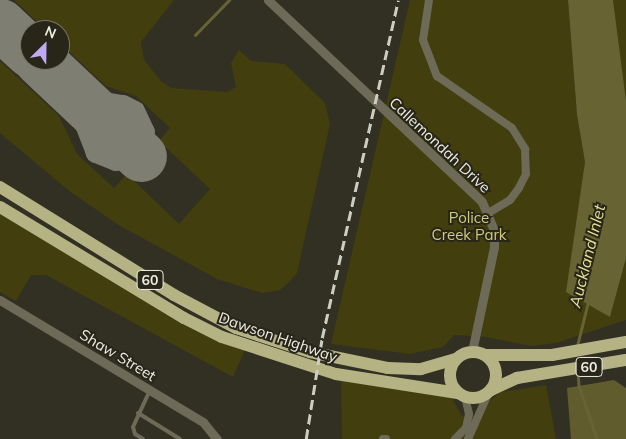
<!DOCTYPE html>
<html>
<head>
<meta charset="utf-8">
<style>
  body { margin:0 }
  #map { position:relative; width:626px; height:439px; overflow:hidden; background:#313023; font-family:Mulish,sans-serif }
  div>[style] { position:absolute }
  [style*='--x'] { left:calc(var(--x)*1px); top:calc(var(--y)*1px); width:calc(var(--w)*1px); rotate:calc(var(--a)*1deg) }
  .green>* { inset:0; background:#423e0d }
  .forest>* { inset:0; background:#605c2d }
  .water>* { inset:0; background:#676333 }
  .stream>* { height:2.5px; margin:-1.25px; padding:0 1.25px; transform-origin:1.25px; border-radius:1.25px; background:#676333 }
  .taxiway>* { height:20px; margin:-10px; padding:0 10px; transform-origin:10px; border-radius:10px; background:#7f7e73 }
  .runway>* { height:51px; margin:-25.5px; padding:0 25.5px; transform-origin:25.5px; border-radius:25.5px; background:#7f7e73 }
  .service>* { height:4px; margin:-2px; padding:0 2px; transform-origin:2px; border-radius:2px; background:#6d6b57 }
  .minor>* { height:8px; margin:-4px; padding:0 4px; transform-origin:4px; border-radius:4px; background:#6d6b57 }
  .tertiary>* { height:9px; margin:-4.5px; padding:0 4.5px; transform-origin:4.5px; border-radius:4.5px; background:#6d6b57 }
  .trunk>* { height:12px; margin:-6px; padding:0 6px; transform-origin:6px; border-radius:6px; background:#b5b284 }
  .trunk>.ring { margin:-6px; padding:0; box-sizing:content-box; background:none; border:12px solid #b5b284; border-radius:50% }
  .rail>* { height:2.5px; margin-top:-1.25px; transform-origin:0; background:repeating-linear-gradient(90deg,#cdcdc3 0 10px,transparent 0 15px) }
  span { translate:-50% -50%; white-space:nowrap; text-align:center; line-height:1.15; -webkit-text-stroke:4px #282619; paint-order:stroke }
  .shield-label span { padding:1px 4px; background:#282619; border:1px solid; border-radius:4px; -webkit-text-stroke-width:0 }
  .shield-label { font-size:14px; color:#edede4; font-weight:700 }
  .street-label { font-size:15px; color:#edede4 }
  .park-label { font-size:15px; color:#d1ca7e }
  .water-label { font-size:16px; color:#e8e295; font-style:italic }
  .north { position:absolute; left:20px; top:20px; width:50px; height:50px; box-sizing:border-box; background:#282619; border:1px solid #77766a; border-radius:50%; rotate:23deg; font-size:14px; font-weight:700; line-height:20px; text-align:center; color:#edede4 }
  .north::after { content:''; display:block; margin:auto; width:18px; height:22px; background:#c0a8f3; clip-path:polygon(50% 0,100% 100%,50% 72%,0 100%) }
</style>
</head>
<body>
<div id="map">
  <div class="green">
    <div style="clip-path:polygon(14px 0,174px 0,141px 42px,144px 60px,161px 81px,171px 88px,227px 92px,236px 87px,231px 63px,239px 50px,251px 61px,285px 64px,325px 103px,330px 124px,297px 273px,290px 281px,280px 290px,262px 293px,217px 279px,117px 224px,68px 190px,0 133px,0 61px,59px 116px,77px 154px,114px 188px,127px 174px,179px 224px,210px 189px,159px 141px,170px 128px,136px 96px,106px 86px,60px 43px,60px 30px,46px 30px)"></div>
    <div style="clip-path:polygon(410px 0,568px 0,577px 115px,585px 162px,574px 257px,610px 317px,626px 258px,626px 320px,556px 343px,531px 346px,486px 337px,454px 335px,443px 347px,410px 354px,331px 344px)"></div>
    <div style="clip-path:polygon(613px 0,626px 0,626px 101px,614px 34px)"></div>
    <div style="clip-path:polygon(0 214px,245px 350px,233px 377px,46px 275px,31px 275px,16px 301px,0 292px)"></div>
    <div style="clip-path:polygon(341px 378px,452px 398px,462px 416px,481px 418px,488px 402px,501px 392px,546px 385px,556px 439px,342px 439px)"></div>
  </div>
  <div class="forest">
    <div style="clip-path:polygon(614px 380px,626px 388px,626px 439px,571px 439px,567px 388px)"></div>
  </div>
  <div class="water">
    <div style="clip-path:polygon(568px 0,613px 0,626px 101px,626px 258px,610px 317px,566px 292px,585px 162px,577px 115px)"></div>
  </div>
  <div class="stream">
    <div style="--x:195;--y:35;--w:49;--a:-45.8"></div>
    <div style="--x:577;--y:346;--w:45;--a:-76"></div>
    <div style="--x:578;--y:371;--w:15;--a:86"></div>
    <div style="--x:579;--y:386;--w:56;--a:71.2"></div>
  </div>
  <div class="taxiway">
    <div style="--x:42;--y:63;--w:55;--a:40.6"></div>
    <div style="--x:84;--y:99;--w:39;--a:9"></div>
    <div style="--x:123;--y:105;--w:13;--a:27"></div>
    <div style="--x:135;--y:111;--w:23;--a:65"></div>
    <div style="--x:145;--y:132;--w:24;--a:114"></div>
    <div style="--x:135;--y:154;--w:20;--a:160"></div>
    <div style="--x:116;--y:161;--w:22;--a:-158"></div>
    <div style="--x:96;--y:153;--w:66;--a:-111.2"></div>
  </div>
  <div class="runway">
    <div style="--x:0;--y:24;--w:41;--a:43"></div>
    <div style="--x:39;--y:60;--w:140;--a:43.3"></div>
  </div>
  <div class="service">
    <div style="--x:138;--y:413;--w:49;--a:31.8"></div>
    <div style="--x:143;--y:439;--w:9;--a:-148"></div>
    <div style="--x:135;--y:434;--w:7;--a:-106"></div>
    <div style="--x:133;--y:427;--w:41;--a:-65.3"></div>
  </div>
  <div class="minor">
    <div style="--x:429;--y:0;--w:40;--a:98.5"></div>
    <div style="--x:423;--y:40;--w:39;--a:69"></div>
    <div style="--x:437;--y:76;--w:91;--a:34.7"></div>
    <div style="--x:512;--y:128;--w:25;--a:58"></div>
    <div style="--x:525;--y:149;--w:25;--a:88"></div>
    <div style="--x:526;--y:174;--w:16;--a:117"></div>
    <div style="--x:519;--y:188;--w:15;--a:127"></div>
    <div style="--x:510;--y:200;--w:26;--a:149"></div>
    <div style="--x:383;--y:439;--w:3;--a:0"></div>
    <div style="--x:455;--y:439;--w:16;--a:-45"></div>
    <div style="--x:466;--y:428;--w:14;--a:-78"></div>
    <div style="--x:469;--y:414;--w:17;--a:-103"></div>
    <div style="--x:468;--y:439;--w:49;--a:-66"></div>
  </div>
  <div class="tertiary">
    <div style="--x:268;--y:0;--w:294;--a:43.3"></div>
    <div style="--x:482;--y:202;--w:30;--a:67"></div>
    <div style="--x:494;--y:230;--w:17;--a:90"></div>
    <div style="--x:494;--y:247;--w:106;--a:101.9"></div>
    <div style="--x:0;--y:300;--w:237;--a:31"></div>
    <div style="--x:203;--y:422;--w:22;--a:51"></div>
  </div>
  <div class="trunk">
    <div style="--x:0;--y:187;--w:205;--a:31.8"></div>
    <div style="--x:174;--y:295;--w:70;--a:28"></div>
    <div style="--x:236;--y:328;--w:78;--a:18"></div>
    <div style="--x:310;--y:352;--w:80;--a:11.6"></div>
    <div style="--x:388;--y:368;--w:33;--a:2"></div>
    <div style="--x:421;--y:369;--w:35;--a:-16"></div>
    <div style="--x:0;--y:207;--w:215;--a:31.1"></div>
    <div style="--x:184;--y:318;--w:42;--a:26.6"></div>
    <div style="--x:222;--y:337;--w:120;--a:18"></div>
    <div style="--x:336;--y:374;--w:123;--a:8.9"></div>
    <div class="ring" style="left:450px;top:352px;width:34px;height:34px"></div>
    <div style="--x:486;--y:355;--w:66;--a:0"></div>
    <div style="--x:552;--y:355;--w:75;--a:-10"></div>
    <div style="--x:491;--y:390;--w:29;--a:-25"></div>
    <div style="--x:517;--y:378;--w:110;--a:-9.4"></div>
  </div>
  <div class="rail">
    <div style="--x:306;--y:439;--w:102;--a:-81"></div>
    <div style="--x:322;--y:338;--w:346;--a:-77.3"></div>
  </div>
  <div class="shield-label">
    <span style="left:150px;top:280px">60</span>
    <span style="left:589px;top:367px">60</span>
  </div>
  <div class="street-label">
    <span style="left:440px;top:145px;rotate:43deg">Callemondah Drive</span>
    <span style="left:278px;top:337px;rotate:19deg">Dawson Highway</span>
    <span style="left:118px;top:355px;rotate:31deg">Shaw Street</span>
  </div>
  <div class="park-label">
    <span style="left:469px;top:226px">Police<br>Creek Park</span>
  </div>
  <div class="water-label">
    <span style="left:587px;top:256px;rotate:-76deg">Auckland Inlet</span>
  </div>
  <div class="north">N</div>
</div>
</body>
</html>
